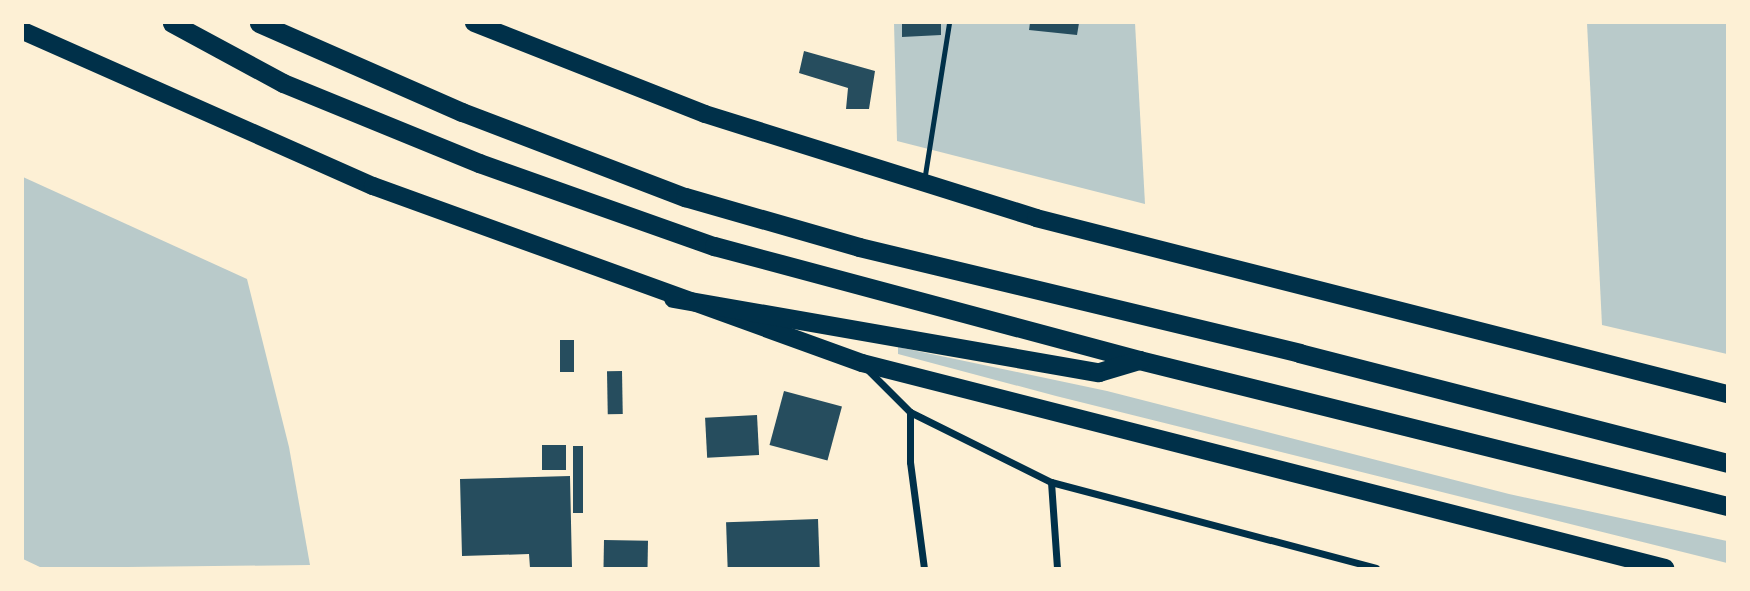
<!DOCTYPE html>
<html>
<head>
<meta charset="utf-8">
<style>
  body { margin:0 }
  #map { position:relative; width:1750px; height:591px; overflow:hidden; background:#fdf0d5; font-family:"Fira Sans",sans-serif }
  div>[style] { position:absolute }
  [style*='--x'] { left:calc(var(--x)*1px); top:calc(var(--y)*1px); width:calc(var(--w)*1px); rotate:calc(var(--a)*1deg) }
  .green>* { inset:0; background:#b9caca }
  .building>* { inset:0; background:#264d5e; transform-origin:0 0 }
  .service>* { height:5px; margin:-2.5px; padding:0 2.5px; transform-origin:2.5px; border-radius:2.5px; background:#003049 }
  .minor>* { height:7px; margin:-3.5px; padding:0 3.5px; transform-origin:3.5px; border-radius:3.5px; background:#003049 }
  .primary>* { height:18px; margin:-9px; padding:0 9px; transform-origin:9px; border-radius:9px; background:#003049 }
  .trunk>* { height:19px; margin:-9.5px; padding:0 9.5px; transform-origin:9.5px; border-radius:9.5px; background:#003049 }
  span { translate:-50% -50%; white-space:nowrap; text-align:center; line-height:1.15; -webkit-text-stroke:7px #fdf0d5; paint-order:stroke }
  .frame { position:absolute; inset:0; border:24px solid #fdf0d5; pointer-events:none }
</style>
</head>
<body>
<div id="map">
  <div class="green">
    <div style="clip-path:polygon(894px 23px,1135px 23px,1145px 204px,897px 141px)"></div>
    <div style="clip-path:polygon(1587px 23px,1727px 23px,1727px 354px,1602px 325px)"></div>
    <div style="clip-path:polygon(23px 177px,247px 279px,289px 447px,310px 565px,42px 568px,23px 559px)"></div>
    <div style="clip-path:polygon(898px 347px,1107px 391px,1509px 494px,1727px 541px,1727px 563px,1056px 396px,898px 354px)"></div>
  </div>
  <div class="building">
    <div style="clip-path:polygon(902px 23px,941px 23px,941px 35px,902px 37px)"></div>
    <div style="clip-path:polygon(1030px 23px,1079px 23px,1077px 35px,1029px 30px)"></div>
    <div style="clip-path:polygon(804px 51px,875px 71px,869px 109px,846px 109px,848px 88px,799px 73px)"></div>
    <div style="left:560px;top:340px;width:14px;height:32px"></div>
    <div style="left:622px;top:371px;width:43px;height:15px;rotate:89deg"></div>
    <div style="left:784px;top:391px;width:60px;height:56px;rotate:15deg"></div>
    <div style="left:757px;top:415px;width:40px;height:52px;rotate:87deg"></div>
    <div style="left:566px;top:445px;width:25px;height:24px;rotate:90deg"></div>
    <div style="left:573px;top:446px;width:10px;height:67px"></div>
    <div style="clip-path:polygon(570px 476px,572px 568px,530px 568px,529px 554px,462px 556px,460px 479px)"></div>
    <div style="left:818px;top:519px;width:49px;height:92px;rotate:88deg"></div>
    <div style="left:604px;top:540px;width:44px;height:28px;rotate:1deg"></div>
  </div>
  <div class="service">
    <div style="--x:924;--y:181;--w:160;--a:-81"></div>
  </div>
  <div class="minor">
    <div style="--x:866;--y:368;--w:62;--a:45"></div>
    <div style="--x:910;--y:412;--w:157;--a:26.4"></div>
    <div style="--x:1051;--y:482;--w:336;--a:14.8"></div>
    <div style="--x:910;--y:412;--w:50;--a:90"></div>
    <div style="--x:910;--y:462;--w:107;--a:82.5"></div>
    <div style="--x:1051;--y:482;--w:86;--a:86"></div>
  </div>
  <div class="primary">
    <div style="--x:474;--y:23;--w:248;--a:21.5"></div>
    <div style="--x:705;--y:114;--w:347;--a:17.4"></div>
    <div style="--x:1036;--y:218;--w:713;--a:14.29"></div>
    <div style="--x:23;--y:31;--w:383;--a:23.9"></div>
    <div style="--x:373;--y:186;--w:520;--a:19.9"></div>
    <div style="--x:862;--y:363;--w:829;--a:14.32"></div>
  </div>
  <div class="trunk">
    <div style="--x:172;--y:23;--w:126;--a:28.4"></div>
    <div style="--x:283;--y:83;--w:212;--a:22.2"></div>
    <div style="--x:479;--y:163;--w:249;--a:19.5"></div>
    <div style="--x:714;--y:246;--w:440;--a:15"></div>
    <div style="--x:1139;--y:360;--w:606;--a:13.94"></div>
    <div style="--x:259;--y:23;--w:222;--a:23.7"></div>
    <div style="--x:462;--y:112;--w:239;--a:20.9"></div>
    <div style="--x:685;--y:197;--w:181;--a:16"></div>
    <div style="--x:859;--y:247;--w:453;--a:13.5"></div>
    <div style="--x:1299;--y:353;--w:442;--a:14.4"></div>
    <div style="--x:673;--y:298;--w:432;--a:9.9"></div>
    <div style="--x:1099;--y:372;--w:42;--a:-16.7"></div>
  </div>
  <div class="frame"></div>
</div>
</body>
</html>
